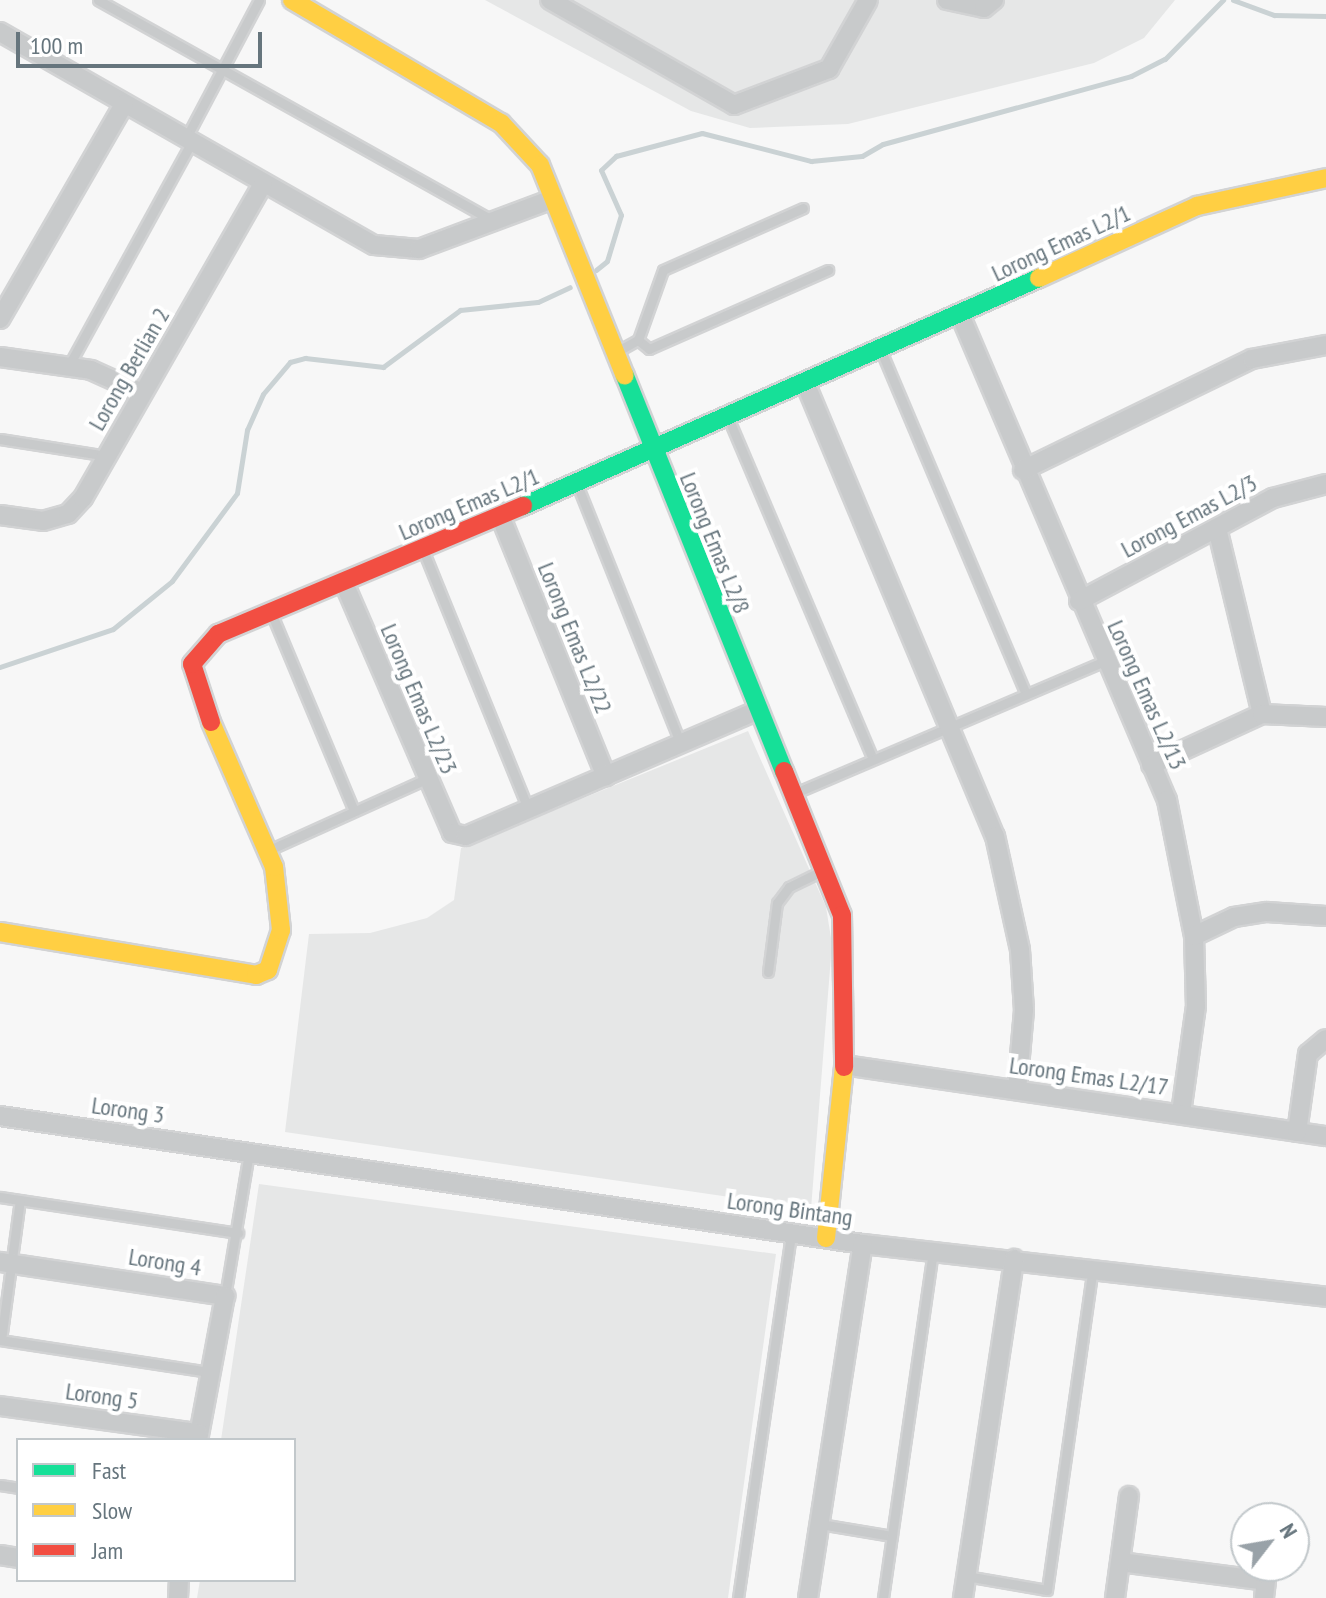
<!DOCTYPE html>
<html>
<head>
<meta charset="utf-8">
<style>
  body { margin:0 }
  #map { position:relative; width:1326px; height:1598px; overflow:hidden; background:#f7f7f7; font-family:"PT Sans Narrow",sans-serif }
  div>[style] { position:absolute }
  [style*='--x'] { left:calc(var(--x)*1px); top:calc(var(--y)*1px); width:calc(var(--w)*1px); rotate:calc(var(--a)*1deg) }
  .built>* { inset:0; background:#e6e7e7 }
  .stream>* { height:5px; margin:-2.5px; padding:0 2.5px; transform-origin:2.5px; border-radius:2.5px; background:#cad2d4 }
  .roads { filter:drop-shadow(2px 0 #d2d3d4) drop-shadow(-2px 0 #d2d3d4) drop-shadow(0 2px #d2d3d4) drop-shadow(0 -2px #d2d3d4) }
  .lane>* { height:9px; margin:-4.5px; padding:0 4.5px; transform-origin:4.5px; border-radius:4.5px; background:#c8cacb }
  .street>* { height:18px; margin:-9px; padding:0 9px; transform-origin:9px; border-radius:9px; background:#c8cacb }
  .fast>* { height:18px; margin:-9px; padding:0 9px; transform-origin:9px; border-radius:9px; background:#16e098 }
  .slow>* { height:18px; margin:-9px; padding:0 9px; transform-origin:9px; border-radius:9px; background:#ffcf43 }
  .jam>* { height:18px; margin:-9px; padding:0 9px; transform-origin:9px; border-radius:9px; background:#f24e42 }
  span { translate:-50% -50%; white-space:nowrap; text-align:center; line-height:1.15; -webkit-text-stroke:8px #fff; paint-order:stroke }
  .street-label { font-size:24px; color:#66757d }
  .legend { position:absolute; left:16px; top:1438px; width:280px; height:144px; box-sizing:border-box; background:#fff; border:2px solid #c2c8cb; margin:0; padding:10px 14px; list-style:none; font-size:24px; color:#66757d }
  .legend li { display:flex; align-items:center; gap:16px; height:40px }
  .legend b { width:40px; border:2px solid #c2c8cb }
  .north { position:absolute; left:1230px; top:1502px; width:80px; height:80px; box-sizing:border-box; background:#fff; border:2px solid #c2c8cb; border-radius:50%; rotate:59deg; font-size:22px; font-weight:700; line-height:32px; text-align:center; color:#66757d }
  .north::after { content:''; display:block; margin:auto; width:28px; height:36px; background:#99a2a8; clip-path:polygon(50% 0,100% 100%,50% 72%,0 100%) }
  .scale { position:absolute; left:16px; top:32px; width:246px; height:36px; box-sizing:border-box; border:4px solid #66757d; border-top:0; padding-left:10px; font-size:24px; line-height:28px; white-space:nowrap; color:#66757d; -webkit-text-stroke:6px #fff; paint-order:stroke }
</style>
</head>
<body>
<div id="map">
  <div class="built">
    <div style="clip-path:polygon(485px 0,1175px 0,1144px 38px,1094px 63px,848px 124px,750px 128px,691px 111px)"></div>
    <div style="clip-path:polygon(748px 731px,826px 907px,832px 944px,811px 1209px,285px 1132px,309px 934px,370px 933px,427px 918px,454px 900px,461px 848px)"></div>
    <div style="clip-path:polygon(259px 1184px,776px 1254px,728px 1598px,197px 1598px,200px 1580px,294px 1580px,294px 1440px,221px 1440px)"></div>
  </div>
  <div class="stream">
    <div style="--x:1233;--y:0;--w:44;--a:20.1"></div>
    <div style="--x:1274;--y:15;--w:52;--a:1.1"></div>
    <div style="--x:596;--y:270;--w:14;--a:-39"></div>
    <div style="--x:607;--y:261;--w:48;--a:-73.1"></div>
    <div style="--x:621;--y:215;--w:49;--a:-114"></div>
    <div style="--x:601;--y:170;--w:21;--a:-43"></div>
    <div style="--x:616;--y:156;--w:89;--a:-15"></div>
    <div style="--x:702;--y:133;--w:113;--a:14.4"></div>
    <div style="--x:811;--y:161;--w:51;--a:-5.6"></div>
    <div style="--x:862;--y:156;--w:24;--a:-30"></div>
    <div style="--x:883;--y:144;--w:257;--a:-15.3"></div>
    <div style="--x:1131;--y:76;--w:38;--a:-27"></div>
    <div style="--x:1165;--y:59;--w:83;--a:-45.5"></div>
    <div style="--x:0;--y:667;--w:119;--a:-18.6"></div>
    <div style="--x:113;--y:629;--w:76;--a:-39.1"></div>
    <div style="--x:172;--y:581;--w:109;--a:-53.5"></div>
    <div style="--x:237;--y:493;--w:64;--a:-81"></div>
    <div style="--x:247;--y:430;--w:39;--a:-66"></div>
    <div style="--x:263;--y:394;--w:42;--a:-49.8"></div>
    <div style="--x:290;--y:362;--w:16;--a:-15"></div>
    <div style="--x:305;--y:358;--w:79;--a:6.6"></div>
    <div style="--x:383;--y:367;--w:96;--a:-36.5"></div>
    <div style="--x:460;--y:310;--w:78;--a:-5.9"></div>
    <div style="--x:538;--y:302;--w:35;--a:-25"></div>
  </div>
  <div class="roads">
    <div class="lane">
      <div style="--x:98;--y:0;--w:450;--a:29.2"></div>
      <div style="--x:186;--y:138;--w:156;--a:-62.1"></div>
      <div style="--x:638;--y:340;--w:14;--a:39"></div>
      <div style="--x:649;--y:349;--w:196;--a:-23.8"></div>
      <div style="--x:881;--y:351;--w:372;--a:67.1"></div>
      <div style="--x:616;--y:352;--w:25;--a:-29"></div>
      <div style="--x:638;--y:340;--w:74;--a:-70.3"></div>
      <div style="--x:663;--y:270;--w:153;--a:-23.9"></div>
      <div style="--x:68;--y:367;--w:256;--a:-61.2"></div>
      <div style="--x:729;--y:420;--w:368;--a:67"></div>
      <div style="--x:0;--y:439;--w:108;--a:9"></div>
      <div style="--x:578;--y:487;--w:277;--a:68.2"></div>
      <div style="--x:423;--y:550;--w:279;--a:67.9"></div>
      <div style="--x:272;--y:615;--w:212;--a:67.3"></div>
      <div style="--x:795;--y:793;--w:337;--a:-23.1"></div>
      <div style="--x:269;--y:850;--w:172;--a:-24.3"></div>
      <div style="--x:768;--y:972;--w:70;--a:-82.6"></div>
      <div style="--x:777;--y:903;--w:20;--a:-53"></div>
      <div style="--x:789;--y:887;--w:34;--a:-26"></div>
      <div style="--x:0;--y:1197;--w:241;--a:8.6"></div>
      <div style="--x:225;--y:1296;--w:145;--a:-80.5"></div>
      <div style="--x:0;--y:1340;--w:212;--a:8.7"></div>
      <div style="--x:1;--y:1340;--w:141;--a:-82.3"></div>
      <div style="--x:0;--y:1485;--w:18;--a:9"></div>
      <div style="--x:820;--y:1524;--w:73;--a:9.5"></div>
      <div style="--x:966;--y:1576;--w:82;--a:9.8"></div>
      <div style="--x:1047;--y:1590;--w:326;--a:-81.9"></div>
      <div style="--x:738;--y:1598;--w:368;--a:-81.7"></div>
      <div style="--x:883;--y:1598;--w:351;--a:-81.8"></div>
    </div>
    <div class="street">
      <div style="--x:550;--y:0;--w:212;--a:29.7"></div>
      <div style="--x:734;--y:105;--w:102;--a:-20.8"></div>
      <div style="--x:829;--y:69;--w:79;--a:-60.5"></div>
      <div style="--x:947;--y:0;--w:38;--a:12"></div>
      <div style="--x:984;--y:8;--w:13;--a:-39"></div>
      <div style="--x:0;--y:32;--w:430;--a:29.7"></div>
      <div style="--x:374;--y:245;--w:45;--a:5.1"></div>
      <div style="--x:419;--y:249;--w:143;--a:-20.5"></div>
      <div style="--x:961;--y:317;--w:525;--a:66.9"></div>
      <div style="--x:1167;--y:800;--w:139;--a:78.8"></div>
      <div style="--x:1194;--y:936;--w:70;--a:88.4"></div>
      <div style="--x:1196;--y:1006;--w:108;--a:98"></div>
      <div style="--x:0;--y:319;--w:248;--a:-60"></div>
      <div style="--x:0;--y:357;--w:92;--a:8.1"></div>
      <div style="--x:91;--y:370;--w:56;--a:24.3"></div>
      <div style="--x:806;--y:385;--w:489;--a:67.3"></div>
      <div style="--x:995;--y:836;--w:117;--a:77.6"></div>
      <div style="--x:1020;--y:950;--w:60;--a:86.2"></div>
      <div style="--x:1024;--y:1010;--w:80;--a:95"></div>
      <div style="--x:1023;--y:470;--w:254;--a:-25.9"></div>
      <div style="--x:1252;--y:359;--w:75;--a:-10.7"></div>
      <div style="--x:0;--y:515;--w:43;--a:7.9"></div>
      <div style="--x:43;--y:521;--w:26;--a:-16"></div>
      <div style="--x:68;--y:514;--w:22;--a:-47"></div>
      <div style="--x:83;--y:498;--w:362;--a:-60.2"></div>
      <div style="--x:501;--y:518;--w:279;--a:67.9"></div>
      <div style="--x:1217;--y:528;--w:191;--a:76.4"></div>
      <div style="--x:344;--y:583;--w:272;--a:66.6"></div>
      <div style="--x:452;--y:833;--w:14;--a:12"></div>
      <div style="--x:466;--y:836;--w:319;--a:-23.3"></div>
      <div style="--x:1079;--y:601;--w:220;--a:-28"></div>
      <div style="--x:1273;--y:498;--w:55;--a:-14.8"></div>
      <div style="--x:1151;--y:765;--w:122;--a:-24.7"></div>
      <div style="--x:1262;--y:714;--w:64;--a:2.7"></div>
      <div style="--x:1194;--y:936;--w:44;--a:-25.4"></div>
      <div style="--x:1234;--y:917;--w:33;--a:-9"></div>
      <div style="--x:1267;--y:912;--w:59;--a:3.9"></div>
      <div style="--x:844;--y:1065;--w:487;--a:8.4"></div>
      <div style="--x:0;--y:1116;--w:872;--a:8.44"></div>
      <div style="--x:863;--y:1244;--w:466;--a:6.5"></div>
      <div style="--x:1297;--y:1132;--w:79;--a:-82"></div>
      <div style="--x:1308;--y:1054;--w:23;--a:-40"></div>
      <div style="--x:0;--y:1262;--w:228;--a:8.6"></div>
      <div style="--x:225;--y:1296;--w:147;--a:100.6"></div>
      <div style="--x:0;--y:1406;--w:200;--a:7.8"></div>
      <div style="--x:0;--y:1555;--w:18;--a:9"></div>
      <div style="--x:1120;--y:1562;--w:147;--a:7.4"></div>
      <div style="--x:1266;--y:1581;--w:17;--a:97"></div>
      <div style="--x:178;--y:1598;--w:18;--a:-87"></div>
      <div style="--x:808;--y:1598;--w:358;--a:-81.2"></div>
      <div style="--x:963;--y:1598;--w:343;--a:-81.4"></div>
      <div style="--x:1115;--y:1598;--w:103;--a:-82.2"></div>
    </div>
    <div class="fast">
      <div style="--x:625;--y:376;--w:426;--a:68.1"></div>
      <div style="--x:523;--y:506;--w:564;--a:-23.84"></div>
    </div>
    <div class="slow">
      <div style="--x:292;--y:0;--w:243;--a:30.5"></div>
      <div style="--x:501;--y:123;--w:57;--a:47.1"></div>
      <div style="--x:540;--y:165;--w:227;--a:68.1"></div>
      <div style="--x:1039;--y:278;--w:174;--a:-24.5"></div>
      <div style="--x:1197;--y:206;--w:132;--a:-12.2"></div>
      <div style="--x:0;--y:932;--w:260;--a:9.5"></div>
      <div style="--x:256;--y:975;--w:13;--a:-23"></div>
      <div style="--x:268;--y:970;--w:42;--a:-72"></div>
      <div style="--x:281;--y:930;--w:63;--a:-96.3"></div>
      <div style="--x:274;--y:867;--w:158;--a:-113.5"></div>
      <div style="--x:826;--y:1238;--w:172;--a:-84"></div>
    </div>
    <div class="jam">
      <div style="--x:211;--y:722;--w:61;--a:-108.1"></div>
      <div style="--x:192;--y:664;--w:40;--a:-49"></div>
      <div style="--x:218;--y:634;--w:331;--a:-22.8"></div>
      <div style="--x:784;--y:771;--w:155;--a:68.1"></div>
      <div style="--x:842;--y:915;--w:152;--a:89.2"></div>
    </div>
  </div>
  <div class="street-label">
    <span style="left:1061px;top:243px;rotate:-25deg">Lorong Emas L2/1</span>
    <span style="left:129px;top:369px;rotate:-60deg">Lorong Berlian 2</span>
    <span style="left:469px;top:504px;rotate:-23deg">Lorong Emas L2/1</span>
    <span style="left:1189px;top:516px;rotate:-28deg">Lorong Emas L2/3</span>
    <span style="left:715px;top:543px;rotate:68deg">Lorong Emas L2/8</span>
    <span style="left:575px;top:638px;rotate:68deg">Lorong Emas L2/22</span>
    <span style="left:1147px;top:695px;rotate:66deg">Lorong Emas L2/13</span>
    <span style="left:419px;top:699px;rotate:67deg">Lorong Emas L2/23</span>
    <span style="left:1089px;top:1076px;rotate:8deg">Lorong Emas L2/17</span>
    <span style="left:128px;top:1110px;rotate:8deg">Lorong 3</span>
    <span style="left:790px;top:1209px;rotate:8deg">Lorong Bintang</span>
    <span style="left:165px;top:1262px;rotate:9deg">Lorong 4</span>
    <span style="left:102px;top:1396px;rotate:8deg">Lorong 5</span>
  </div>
  <ul class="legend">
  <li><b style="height:10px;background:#16e098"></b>Fast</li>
  <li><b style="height:10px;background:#ffcf43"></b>Slow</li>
  <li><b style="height:10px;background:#f24e42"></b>Jam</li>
  </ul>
  <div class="north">N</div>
  <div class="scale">100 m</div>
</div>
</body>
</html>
